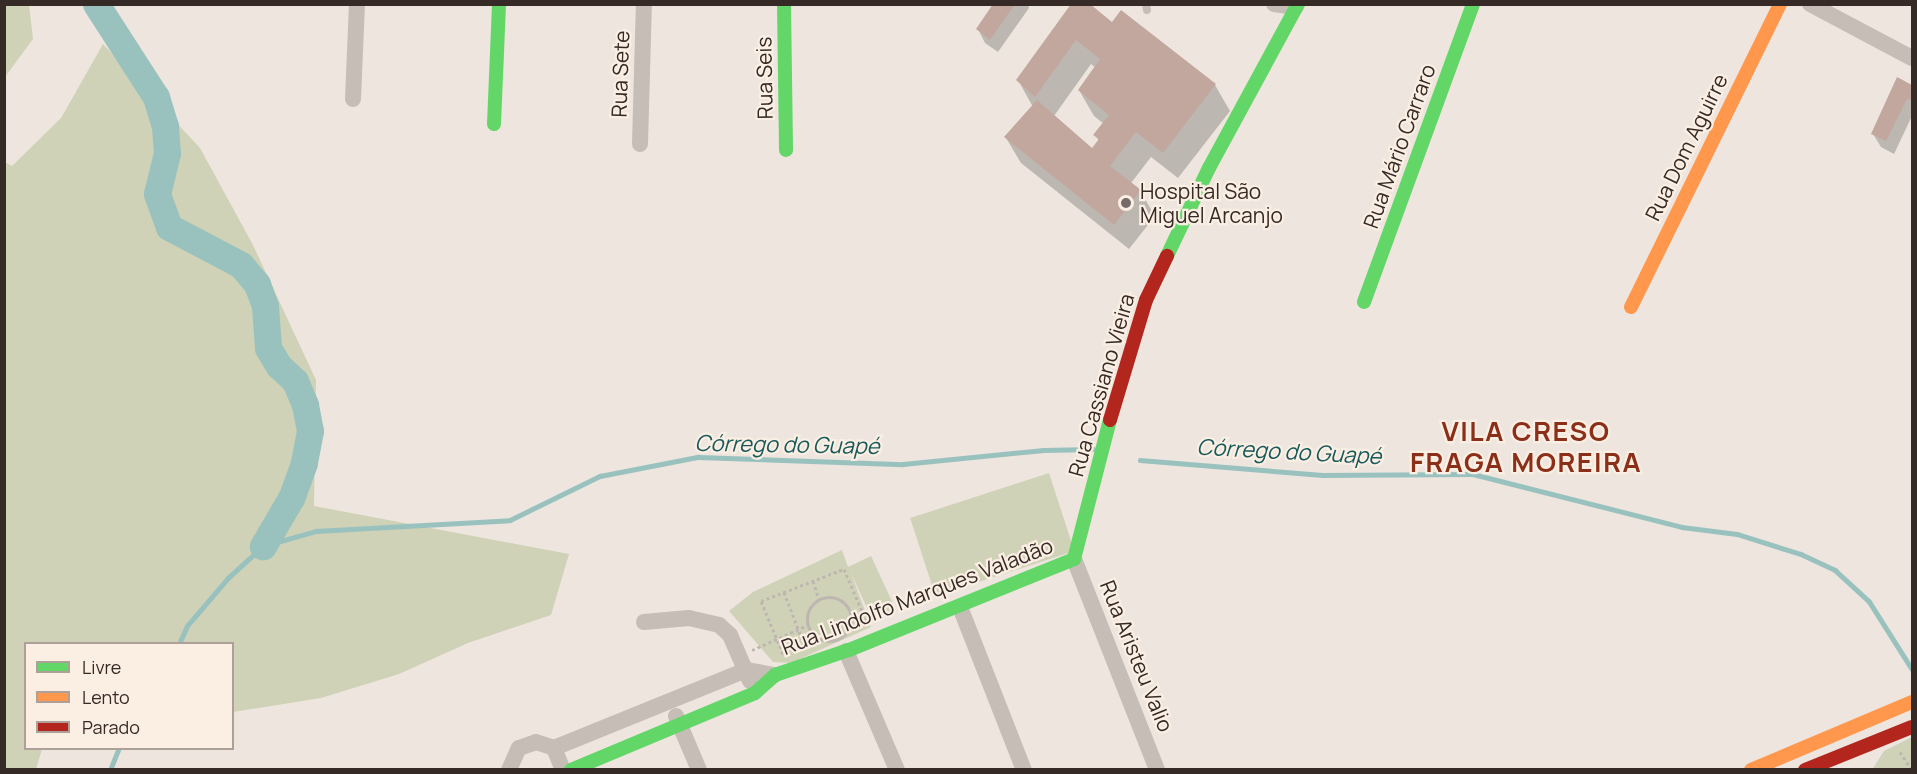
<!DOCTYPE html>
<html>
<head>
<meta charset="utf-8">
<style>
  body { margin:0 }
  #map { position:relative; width:1917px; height:774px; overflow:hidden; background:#ede5de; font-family:Manrope,sans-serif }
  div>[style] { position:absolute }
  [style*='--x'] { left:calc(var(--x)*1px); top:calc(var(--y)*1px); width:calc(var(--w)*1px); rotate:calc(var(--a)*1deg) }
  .green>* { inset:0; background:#cfd2b7; transform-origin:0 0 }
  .shadow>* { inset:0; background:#0003 }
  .stream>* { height:4.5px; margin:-2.25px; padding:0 2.25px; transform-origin:2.25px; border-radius:2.25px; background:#99c2bf }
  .river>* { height:27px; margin:-13.5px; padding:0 13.5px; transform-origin:13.5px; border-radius:13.5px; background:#99c2bf }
  .building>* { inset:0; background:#c2a79e }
  .path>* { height:3px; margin-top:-1.5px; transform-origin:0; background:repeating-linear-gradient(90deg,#beb6b0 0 3px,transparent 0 6px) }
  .path>.ring { margin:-1.5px; padding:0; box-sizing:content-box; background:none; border:3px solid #beb6b0; border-radius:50% }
  .lane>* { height:8px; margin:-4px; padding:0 4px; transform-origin:4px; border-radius:4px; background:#c6bdb7 }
  .street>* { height:16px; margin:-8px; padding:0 8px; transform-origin:8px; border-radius:8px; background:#c6bdb7 }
  .fast>* { height:14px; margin:-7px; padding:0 7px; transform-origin:7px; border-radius:7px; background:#63d668 }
  .slow>* { height:14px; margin:-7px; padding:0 7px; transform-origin:7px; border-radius:7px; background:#ff974d }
  .jam>* { height:14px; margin:-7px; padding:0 7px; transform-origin:7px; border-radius:7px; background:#b3261e }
  .dots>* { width:16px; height:16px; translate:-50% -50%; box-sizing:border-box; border:3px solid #fbefe4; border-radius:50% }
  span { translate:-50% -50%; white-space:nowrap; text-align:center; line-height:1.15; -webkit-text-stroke:4.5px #fbefe4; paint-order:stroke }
  .street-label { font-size:21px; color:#362a26 }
  .poi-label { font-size:21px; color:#362a26 }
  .left { translate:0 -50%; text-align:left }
  .water-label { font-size:22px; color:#185a5b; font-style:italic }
  .district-label { font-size:27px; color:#8c2f18; font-weight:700; letter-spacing:1.5px }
  .frame { position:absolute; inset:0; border:6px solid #362a26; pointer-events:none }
  .legend { position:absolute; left:24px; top:642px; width:210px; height:108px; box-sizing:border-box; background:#fbefe4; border:2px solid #aca098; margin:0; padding:8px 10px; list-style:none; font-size:18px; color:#362a26 }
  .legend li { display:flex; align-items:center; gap:12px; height:30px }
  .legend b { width:30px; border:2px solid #aca098 }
</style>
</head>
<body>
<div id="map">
  <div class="green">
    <div style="clip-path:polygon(5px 4px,29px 5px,33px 39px,5px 77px)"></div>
    <div style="clip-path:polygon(103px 44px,200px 148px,253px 245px,316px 380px,314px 506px,569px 554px,551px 615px,468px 643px,399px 674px,321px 698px,233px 712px,232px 644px,26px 644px,26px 748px,42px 749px,36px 769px,5px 769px,5px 162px,12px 166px,61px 118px)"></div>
    <div style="left:1049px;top:473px;width:82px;height:146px;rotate:72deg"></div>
    <div style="clip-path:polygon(842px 550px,848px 567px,871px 556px,896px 610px,873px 621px,851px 573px,871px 627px,791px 663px,773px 662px,729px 611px,753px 592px)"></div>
    <div style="clip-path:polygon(1912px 737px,1912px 769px,1872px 770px,1884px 751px)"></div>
  </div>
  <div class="shadow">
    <div style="clip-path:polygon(995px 4px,1028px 4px,1029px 8px,998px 52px,985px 43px,978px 29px)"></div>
    <div style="clip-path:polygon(evenodd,1073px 4px,1112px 24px,1121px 12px,1215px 85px,1230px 111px,1178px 178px,1151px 157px,1131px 183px,1140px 191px,1155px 216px,1129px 249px,1021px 163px,1006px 138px,1033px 107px,1018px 80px,1073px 4px,1091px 64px,1096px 68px,1079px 90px,1094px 116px,1104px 124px,1095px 135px,1099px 141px,1092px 150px,1054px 116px,1091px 64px)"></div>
    <div style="clip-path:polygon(1898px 79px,1912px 86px,1912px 116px,1894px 154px,1881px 147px,1873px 134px)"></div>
  </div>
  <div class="stream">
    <div style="--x:1140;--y:460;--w:183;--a:4.7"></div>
    <div style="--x:1322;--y:475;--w:151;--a:-0.4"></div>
    <div style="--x:1473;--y:474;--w:216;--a:14.2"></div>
    <div style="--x:1682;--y:527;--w:55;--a:7.3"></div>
    <div style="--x:1737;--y:534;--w:67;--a:17.4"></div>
    <div style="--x:1801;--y:554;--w:38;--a:25"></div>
    <div style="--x:1835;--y:570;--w:46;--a:42.4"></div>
    <div style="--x:1869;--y:601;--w:80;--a:57.7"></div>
    <div style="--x:179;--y:644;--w:20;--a:-66"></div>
    <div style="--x:187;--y:626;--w:63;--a:-49.5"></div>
    <div style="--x:228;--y:578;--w:47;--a:-42.4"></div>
    <div style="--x:263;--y:546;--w:55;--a:-15.8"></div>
    <div style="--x:316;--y:531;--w:194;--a:-3.2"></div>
    <div style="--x:510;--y:520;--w:100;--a:-26.1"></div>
    <div style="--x:600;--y:476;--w:100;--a:-11"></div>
    <div style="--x:698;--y:457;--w:205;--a:2"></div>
    <div style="--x:903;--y:464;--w:141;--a:-5.7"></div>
    <div style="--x:1043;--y:450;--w:50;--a:-1.1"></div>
    <div style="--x:110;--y:770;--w:24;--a:-68"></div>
  </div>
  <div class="river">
    <div style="--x:96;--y:4;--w:111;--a:57.2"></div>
    <div style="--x:156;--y:97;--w:30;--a:73"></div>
    <div style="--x:165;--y:126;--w:27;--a:86"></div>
    <div style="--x:167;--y:153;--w:42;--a:103.7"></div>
    <div style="--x:157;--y:194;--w:35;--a:70"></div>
    <div style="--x:169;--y:227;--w:81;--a:27.8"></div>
    <div style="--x:241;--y:265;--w:25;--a:50"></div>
    <div style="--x:257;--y:284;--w:23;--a:70"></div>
    <div style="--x:265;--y:306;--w:42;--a:85.9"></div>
    <div style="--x:268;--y:348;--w:21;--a:59"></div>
    <div style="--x:279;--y:366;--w:22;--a:43"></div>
    <div style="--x:295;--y:381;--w:26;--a:67"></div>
    <div style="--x:305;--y:405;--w:26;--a:79"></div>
    <div style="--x:310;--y:431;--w:33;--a:101"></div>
    <div style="--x:304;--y:463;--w:37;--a:110"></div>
    <div style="--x:291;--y:498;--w:56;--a:120.3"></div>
  </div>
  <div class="building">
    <div style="clip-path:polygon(993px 4px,1015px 4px,990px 40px,976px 29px)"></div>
    <div style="clip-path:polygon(1071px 4px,1090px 4px,1112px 22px,1121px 10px,1216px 84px,1163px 153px,1136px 132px,1110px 166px,1141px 190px,1114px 225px,1004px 137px,1037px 100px,1092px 148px,1099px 139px,1093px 135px,1109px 115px,1078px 90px,1100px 59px,1076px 40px,1035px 97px,1016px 80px)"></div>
    <div style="clip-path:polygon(1897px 77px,1912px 85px,1912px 100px,1907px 99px,1886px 141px,1871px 134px)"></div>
  </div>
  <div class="path">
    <div style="--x:813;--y:581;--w:20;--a:72"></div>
    <div style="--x:784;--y:592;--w:59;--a:69.1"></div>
    <div class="ring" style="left:807px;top:597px;width:41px;height:41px"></div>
    <div style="--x:752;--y:650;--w:61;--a:-24.1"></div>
    <div style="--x:783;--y:654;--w:57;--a:-112.5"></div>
    <div style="--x:761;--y:601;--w:89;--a:-21.1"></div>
    <div style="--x:844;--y:569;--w:61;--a:66.8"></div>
    <div style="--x:1900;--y:752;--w:22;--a:56"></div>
  </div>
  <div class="lane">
    <div style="--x:1146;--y:4;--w:6;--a:81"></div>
  </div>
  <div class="street">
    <div style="--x:1274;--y:4;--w:22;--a:8"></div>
    <div style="--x:1810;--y:4;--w:115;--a:27.9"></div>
    <div style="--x:353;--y:99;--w:95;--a:-87.6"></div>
    <div style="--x:640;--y:144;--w:140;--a:-88.4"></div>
    <div style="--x:1074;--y:559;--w:227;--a:68.5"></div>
    <div style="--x:960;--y:607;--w:175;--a:68.6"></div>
    <div style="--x:644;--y:622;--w:45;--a:-5.1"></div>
    <div style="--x:689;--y:618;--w:31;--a:13"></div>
    <div style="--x:719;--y:625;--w:15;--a:42"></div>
    <div style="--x:730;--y:635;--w:50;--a:66.5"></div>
    <div style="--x:846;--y:651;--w:129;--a:66.8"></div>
    <div style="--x:676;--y:716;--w:59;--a:66.9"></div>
    <div style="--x:554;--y:748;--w:207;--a:-22.1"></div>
    <div style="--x:746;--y:670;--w:29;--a:10"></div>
    <div style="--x:509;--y:770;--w:24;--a:-66"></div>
    <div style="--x:519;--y:748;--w:18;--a:-19"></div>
    <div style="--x:536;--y:742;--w:19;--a:18"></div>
    <div style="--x:554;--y:748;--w:24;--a:68"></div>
  </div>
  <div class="fast">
    <div style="--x:784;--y:4;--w:146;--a:89.2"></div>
    <div style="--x:494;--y:124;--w:120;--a:-87.6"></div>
    <div style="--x:1167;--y:256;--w:98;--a:-64.5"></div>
    <div style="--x:1209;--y:168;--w:187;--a:-61.5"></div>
    <div style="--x:1364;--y:302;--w:317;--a:-69.9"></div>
    <div style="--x:571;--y:770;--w:199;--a:-22.7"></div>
    <div style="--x:755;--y:693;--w:27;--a:-42"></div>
    <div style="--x:775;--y:675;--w:78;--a:-18.7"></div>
    <div style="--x:849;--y:650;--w:243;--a:-22"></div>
    <div style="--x:1074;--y:559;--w:144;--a:-75.5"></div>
  </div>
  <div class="slow">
    <div style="--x:1631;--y:307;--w:338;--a:-63.8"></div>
    <div style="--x:1751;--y:770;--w:175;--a:-22.9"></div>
  </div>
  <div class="jam">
    <div style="--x:1110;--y:420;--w:125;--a:-73.3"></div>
    <div style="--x:1146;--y:300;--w:49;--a:-64.5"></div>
    <div style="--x:1805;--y:770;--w:115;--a:-21.9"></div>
  </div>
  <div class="dots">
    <div style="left:1126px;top:203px;background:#766b66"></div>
  </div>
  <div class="street-label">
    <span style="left:620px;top:74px;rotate:-88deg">Rua Sete</span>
    <span style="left:764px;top:78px;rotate:-91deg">Rua Seis</span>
    <span style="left:1399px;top:146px;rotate:-70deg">Rua Mário Carraro</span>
    <span style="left:1686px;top:147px;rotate:-64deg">Rua Dom Aguirre</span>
    <span style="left:1101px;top:385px;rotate:-74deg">Rua Cassiano Vieira</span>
    <span style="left:917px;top:596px;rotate:-21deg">Rua Lindolfo Marques Valadão</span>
    <span style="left:1137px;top:656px;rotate:68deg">Rua Aristeu Valio</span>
  </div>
  <div class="poi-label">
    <span class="left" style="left:1140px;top:203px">Hospital São<br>Miguel Arcanjo</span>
  </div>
  <div class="water-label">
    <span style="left:787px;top:445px;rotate:1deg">Córrego do Guapé</span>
    <span style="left:1289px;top:452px;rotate:3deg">Córrego do Guapé</span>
  </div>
  <div class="district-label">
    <span style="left:1526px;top:446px">VILA CRESO<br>FRAGA MOREIRA</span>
  </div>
  <div class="frame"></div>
  <ul class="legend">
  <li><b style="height:8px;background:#63d668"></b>Livre</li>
  <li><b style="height:8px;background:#ff974d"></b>Lento</li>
  <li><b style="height:8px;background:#b3261e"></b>Parado</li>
  </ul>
</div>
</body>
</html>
